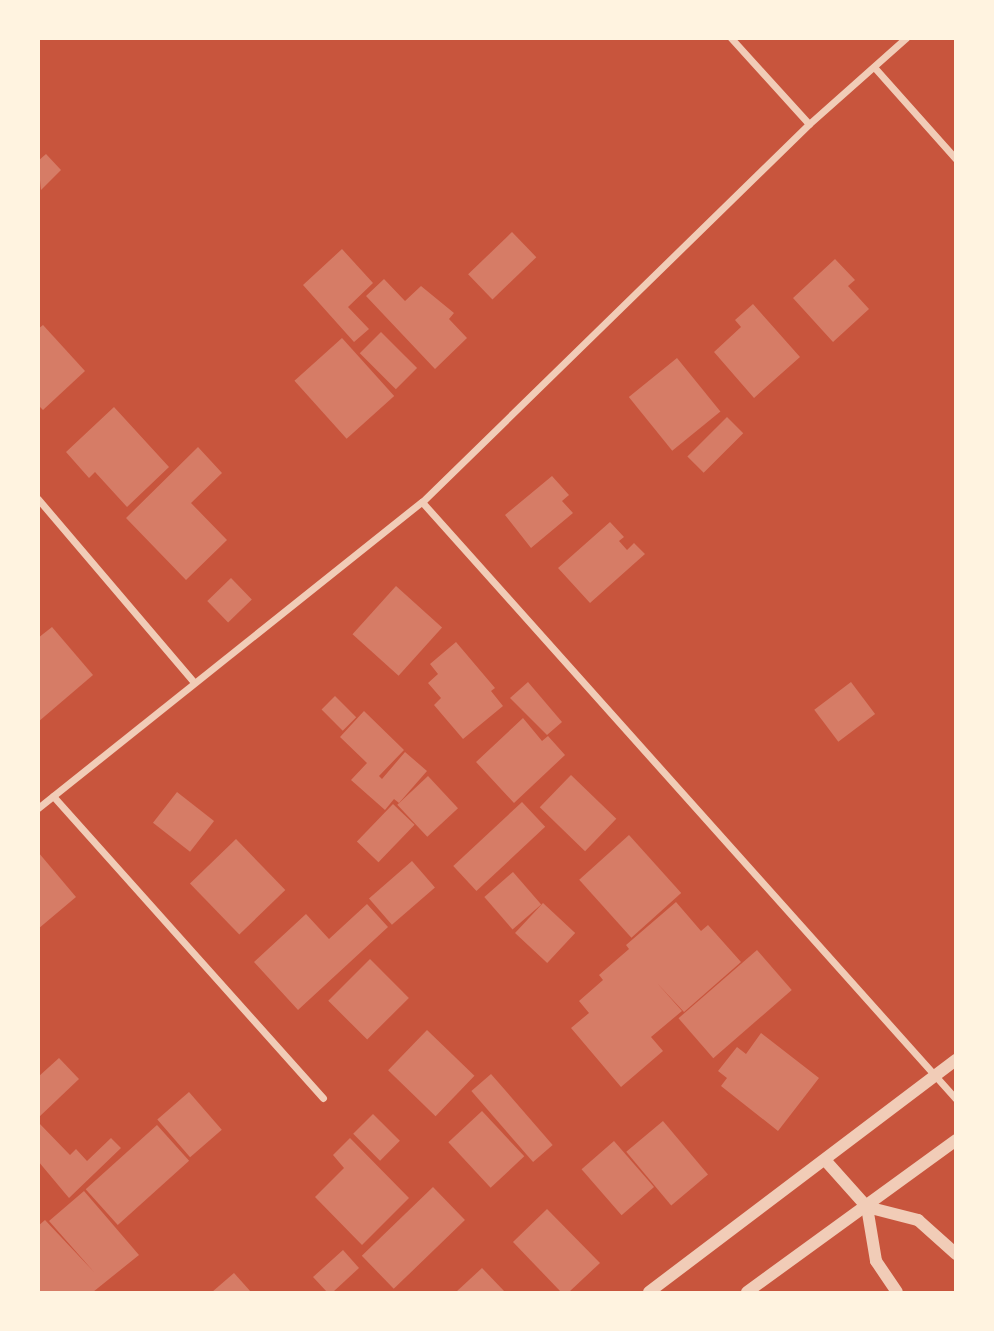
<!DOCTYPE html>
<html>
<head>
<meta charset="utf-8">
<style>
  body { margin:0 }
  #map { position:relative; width:994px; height:1331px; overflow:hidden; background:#c8553d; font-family:Rubik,sans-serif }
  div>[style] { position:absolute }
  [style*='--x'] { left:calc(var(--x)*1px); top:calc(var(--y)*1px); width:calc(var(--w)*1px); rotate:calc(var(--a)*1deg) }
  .building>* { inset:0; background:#d67c66; transform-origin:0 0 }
  .minor>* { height:7px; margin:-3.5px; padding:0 3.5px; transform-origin:3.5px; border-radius:3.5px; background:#f1ccb7 }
  .tertiary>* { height:12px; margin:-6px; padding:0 6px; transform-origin:6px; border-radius:6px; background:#f1ccb7 }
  span { translate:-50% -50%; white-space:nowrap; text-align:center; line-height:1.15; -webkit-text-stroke:7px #fff3e0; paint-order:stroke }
  .frame { position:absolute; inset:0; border:40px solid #fff3e0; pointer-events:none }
</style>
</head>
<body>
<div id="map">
  <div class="building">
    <div style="clip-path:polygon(46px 154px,61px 170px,41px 190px,38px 161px)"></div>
    <div style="left:512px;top:232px;width:35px;height:61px;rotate:46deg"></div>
    <div style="clip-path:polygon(342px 249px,373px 283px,348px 307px,369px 329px,354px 342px,303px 285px)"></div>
    <div style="clip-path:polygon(835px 259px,855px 280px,848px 286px,869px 309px,833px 342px,793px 298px)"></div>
    <div style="clip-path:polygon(384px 279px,405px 301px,421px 286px,454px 313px,449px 319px,467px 338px,435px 369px,366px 296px)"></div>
    <div style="clip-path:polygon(753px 304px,800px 357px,754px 398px,714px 352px,741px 327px,735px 320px)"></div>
    <div style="clip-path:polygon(43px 325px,85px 371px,43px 410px,38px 405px,38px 329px)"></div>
    <div style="left:381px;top:332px;width:51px;height:30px;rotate:45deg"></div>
    <div style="left:342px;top:338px;width:78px;height:64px;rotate:48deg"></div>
    <div style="left:677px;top:358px;width:69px;height:62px;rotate:51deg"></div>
    <div style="clip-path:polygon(114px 407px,169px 467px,127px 507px,95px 472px,89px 478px,66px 452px)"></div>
    <div style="left:727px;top:417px;width:23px;height:56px;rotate:45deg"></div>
    <div style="clip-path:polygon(198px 447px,222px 473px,191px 503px,227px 540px,186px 580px,126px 518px)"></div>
    <div style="clip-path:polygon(552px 476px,569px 495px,562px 501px,573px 513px,531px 548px,505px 515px)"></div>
    <div style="clip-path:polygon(610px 522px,624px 537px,619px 541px,627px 550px,634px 543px,645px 554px,590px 603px,558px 568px)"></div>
    <div style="left:231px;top:578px;width:30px;height:33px;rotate:46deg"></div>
    <div style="left:396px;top:586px;width:62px;height:65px;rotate:42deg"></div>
    <div style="clip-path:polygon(52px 627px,93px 675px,38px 722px,38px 638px)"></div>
    <div style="clip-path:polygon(456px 642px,495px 688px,491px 691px,503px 706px,463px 739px,434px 705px,441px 698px,428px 683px,438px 674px,430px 664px)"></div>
    <div style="clip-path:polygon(528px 682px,562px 722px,547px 735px,510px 698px)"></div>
    <div style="left:851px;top:682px;width:40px;height:46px;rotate:53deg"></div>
    <div style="left:335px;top:696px;width:30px;height:19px;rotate:45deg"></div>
    <div style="clip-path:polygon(364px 711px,404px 750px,379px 776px,382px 779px,405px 752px,427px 771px,399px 803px,394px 799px,385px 810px,351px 780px,367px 763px,340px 737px)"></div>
    <div style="clip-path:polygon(523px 718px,542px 741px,548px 736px,565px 755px,514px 803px,476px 762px)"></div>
    <div style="left:571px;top:775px;width:63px;height:45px;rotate:44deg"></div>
    <div style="left:428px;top:776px;width:44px;height:42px;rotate:47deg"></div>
    <div style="left:177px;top:792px;width:47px;height:39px;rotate:38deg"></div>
    <div style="left:522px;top:802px;width:34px;height:94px;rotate:47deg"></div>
    <div style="left:393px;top:804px;width:30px;height:52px;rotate:44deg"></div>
    <div style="left:629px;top:835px;width:78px;height:67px;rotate:48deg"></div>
    <div style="left:236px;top:839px;width:71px;height:64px;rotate:46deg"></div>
    <div style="clip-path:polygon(38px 852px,76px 897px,38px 929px)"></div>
    <div style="left:412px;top:861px;width:35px;height:57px;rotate:49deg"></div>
    <div style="left:513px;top:872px;width:43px;height:38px;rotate:49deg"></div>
    <div style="clip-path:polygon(676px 902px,701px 931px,708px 925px,741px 962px,684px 1012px,657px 983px,682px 1011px,651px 1037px,663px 1051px,621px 1087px,571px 1028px,589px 1013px,579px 1001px,603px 980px,599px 975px,629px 949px,626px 945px)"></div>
    <div style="left:543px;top:903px;width:44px;height:41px;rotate:43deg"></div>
    <div style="clip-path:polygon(367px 904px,388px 927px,298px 1010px,254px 962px,306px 914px,329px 939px)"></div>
    <div style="left:757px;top:950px;width:53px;height:104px;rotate:49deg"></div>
    <div style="left:370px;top:959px;width:55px;height:59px;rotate:45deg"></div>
    <div style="left:427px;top:1030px;width:66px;height:56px;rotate:44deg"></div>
    <div style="clip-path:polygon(761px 1033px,819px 1078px,778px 1131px,721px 1086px,727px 1078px,718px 1071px,737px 1047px,746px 1054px)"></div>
    <div style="clip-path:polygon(59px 1058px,79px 1079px,38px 1118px,38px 1077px)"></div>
    <div style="left:491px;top:1074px;width:94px;height:26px;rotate:49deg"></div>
    <div style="left:189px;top:1092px;width:50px;height:42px;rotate:49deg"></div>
    <div style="left:482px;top:1111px;width:62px;height:46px;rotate:47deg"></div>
    <div style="left:373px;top:1114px;width:38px;height:28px;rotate:45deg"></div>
    <div style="left:663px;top:1121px;width:70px;height:48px;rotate:50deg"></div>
    <div style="clip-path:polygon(38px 1122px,70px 1155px,76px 1149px,87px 1161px,111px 1138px,121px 1148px,69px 1198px,38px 1161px)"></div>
    <div style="left:157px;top:1125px;width:48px;height:96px;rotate:48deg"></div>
    <div style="clip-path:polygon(350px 1138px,409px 1198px,362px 1245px,315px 1197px,344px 1168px,333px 1155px)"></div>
    <div style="left:614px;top:1141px;width:61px;height:43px;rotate:49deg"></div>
    <div style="left:433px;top:1187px;width:46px;height:99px;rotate:46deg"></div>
    <div style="clip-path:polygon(84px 1191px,139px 1255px,93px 1292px,38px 1292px,38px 1226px,45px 1220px,94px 1272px,49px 1221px)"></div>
    <div style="clip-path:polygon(547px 1209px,600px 1263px,569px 1292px,561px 1292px,513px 1242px)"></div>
    <div style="clip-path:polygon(343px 1250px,359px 1268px,333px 1292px,327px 1292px,313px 1277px)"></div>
    <div style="clip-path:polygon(482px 1268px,505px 1292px,456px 1292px)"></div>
    <div style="clip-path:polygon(234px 1273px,251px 1292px,212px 1292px)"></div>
  </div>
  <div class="minor">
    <div style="--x:731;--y:38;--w:116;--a:47.8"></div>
    <div style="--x:874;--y:67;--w:123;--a:48.3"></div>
    <div style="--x:38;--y:499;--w:239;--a:49.6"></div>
    <div style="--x:422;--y:502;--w:801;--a:48.19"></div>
    <div style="--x:53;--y:796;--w:405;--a:48.2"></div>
    <div style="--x:38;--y:808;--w:491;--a:-38.6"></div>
    <div style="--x:422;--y:502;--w:541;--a:-44.33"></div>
    <div style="--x:809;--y:124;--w:130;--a:-41.6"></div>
  </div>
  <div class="tertiary">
    <div style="--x:825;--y:1160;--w:63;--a:48.2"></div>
    <div style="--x:867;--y:1207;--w:55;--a:80.5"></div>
    <div style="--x:876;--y:1261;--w:37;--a:56"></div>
    <div style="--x:867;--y:1207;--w:53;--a:14.3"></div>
    <div style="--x:918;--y:1220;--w:51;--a:41.8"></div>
    <div style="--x:649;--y:1292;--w:385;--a:-37.1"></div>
    <div style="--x:747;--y:1292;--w:258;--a:-36"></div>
  </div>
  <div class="frame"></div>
</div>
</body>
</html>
